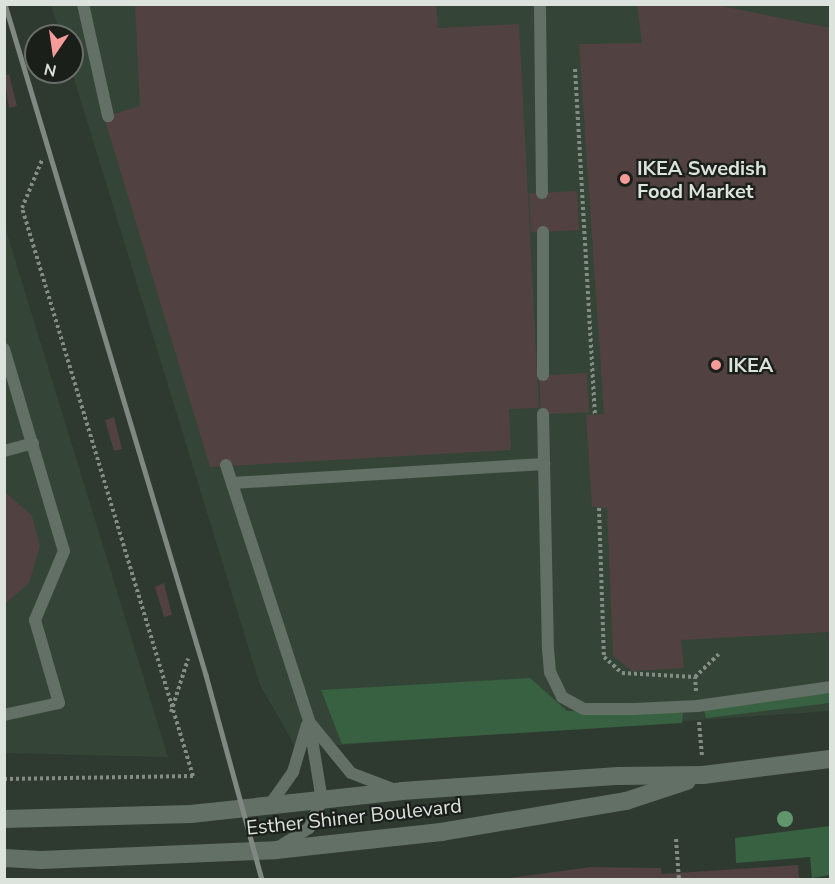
<!DOCTYPE html>
<html>
<head>
<meta charset="utf-8">
<style>
  body { margin:0 }
  #map { position:relative; width:835px; height:884px; overflow:hidden; background:#2e3930; font-family:"Nunito Sans",sans-serif }
  div>[style] { position:absolute }
  [style*='--x'] { left:calc(var(--x)*1px); top:calc(var(--y)*1px); width:calc(var(--w)*1px); rotate:calc(var(--a)*1deg) }
  .built>* { inset:0; background:#344537 }
  .green>* { inset:0; background:#376141 }
  .building>* { inset:0; background:#514140; transform-origin:0 0 }
  .path>* { height:4px; margin-top:-2px; transform-origin:0; background:repeating-linear-gradient(90deg,#838c85 0 3px,transparent 0 6px) }
  .service>* { height:12px; margin:-6px; padding:0 6px; transform-origin:6px; border-radius:6px; background:#637065 }
  .tertiary>* { height:18px; margin:-9px; padding:0 9px; transform-origin:9px; border-radius:9px; background:#637065 }
  .rail>* { height:4.5px; margin:-2.25px; padding:0 2.25px; transform-origin:2.25px; border-radius:2.25px; background:#808981 }
  .trees>* { width:16px; height:16px; margin:-8px; border-radius:50%; background:#61966c }
  .dots>* { width:16px; height:16px; translate:-50% -50%; box-sizing:border-box; border:3px solid #1a1f1a; border-radius:50% }
  span { translate:-50% -50%; white-space:nowrap; text-align:center; line-height:1.15; -webkit-text-stroke:4.5px #1a1f1a; paint-order:stroke }
  .poi-label { font-size:20px; color:#dce3dd; font-weight:700 }
  .left { translate:0 -50%; text-align:left }
  .street-label { font-size:20px; color:#dce3dd }
  .frame { position:absolute; inset:0; border:6px solid #dce3dd; pointer-events:none }
  .north { position:absolute; left:24px; top:24px; width:60px; height:60px; box-sizing:border-box; background:#1a1f1a; border:2px solid #686d68; border-radius:50%; rotate:193deg; font-size:16px; font-weight:700; line-height:24px; text-align:center; color:#dce3dd }
  .north::after { content:''; display:block; margin:auto; width:21px; height:27px; background:#f59b9a; clip-path:polygon(50% 0,100% 100%,50% 72%,0 100%) }
</style>
</head>
<body>
<div id="map">
  <div class="built">
    <div style="clip-path:polygon(51px 5px,830px 5px,830px 711px,296px 748px,260px 685px,72px 72px,72px 36px,61px 36px)"></div>
    <div style="clip-path:polygon(5px 227px,168px 757px,5px 753px)"></div>
  </div>
  <div class="green">
    <div style="clip-path:polygon(530px 678px,567px 711px,683px 713px,682px 723px,342px 744px,321px 690px)"></div>
    <div style="clip-path:polygon(830px 693px,830px 703px,706px 718px,704px 710px)"></div>
    <div style="clip-path:polygon(830px 826px,830px 875px,812px 878px,810px 857px,736px 863px,735px 838px)"></div>
  </div>
  <div class="building">
    <div style="clip-path:polygon(135px 4px,436px 4px,438px 28px,519px 24px,539px 408px,509px 409px,511px 450px,210px 467px,104px 117px,140px 106px)"></div>
    <div style="clip-path:polygon(637px 4px,712px 4px,830px 28px,830px 632px,681px 640px,684px 668px,632px 671px,613px 656px,607px 508px,592px 507px,586px 415px,604px 414px,579px 44px,642px 43px)"></div>
    <div style="clip-path:polygon(9px 74px,17px 106px,9px 108px,4px 76px)"></div>
    <div style="left:577px;top:191px;width:39px;height:48px;rotate:87deg"></div>
    <div style="left:587px;top:373px;width:39px;height:48px;rotate:87deg"></div>
    <div style="clip-path:polygon(114px 417px,122px 449px,114px 451px,105px 420px)"></div>
    <div style="clip-path:polygon(4px 491px,32px 516px,40px 546px,29px 583px,4px 605px)"></div>
    <div style="clip-path:polygon(164px 583px,172px 615px,164px 617px,155px 587px)"></div>
    <div style="clip-path:polygon(798px 865px,799px 880px,510px 878px,591px 867px,661px 868px,662px 874px)"></div>
  </div>
  <div class="path">
    <div style="--x:575;--y:69;--w:347;--a:86.7"></div>
    <div style="--x:599;--y:508;--w:149;--a:88.1"></div>
    <div style="--x:604;--y:657;--w:24;--a:42"></div>
    <div style="--x:622;--y:673;--w:73;--a:3.1"></div>
    <div style="--x:696;--y:691;--w:14;--a:-94"></div>
    <div style="--x:695;--y:677;--w:33;--a:-44"></div>
    <div style="--x:171;--y:712;--w:56;--a:-72.2"></div>
    <div style="--x:699;--y:722;--w:35;--a:85"></div>
    <div style="--x:4;--y:779;--w:189;--a:-0.9"></div>
    <div style="--x:193;--y:776;--w:593;--a:-106.75"></div>
    <div style="--x:22;--y:208;--w:52;--a:-67.4"></div>
    <div style="--x:676;--y:839;--w:41;--a:85.8"></div>
  </div>
  <div class="service">
    <div style="--x:83;--y:4;--w:115;--a:77.4"></div>
    <div style="--x:540;--y:4;--w:189;--a:89.4"></div>
    <div style="--x:543;--y:232;--w:143;--a:90"></div>
    <div style="--x:4;--y:349;--w:211;--a:73.5"></div>
    <div style="--x:64;--y:551;--w:75;--a:112.8"></div>
    <div style="--x:35;--y:620;--w:86;--a:73.9"></div>
    <div style="--x:59;--y:703;--w:56;--a:167.7"></div>
    <div style="--x:543;--y:414;--w:235;--a:88.8"></div>
    <div style="--x:548;--y:649;--w:23;--a:85"></div>
    <div style="--x:550;--y:672;--w:28;--a:64"></div>
    <div style="--x:562;--y:697;--w:25;--a:29"></div>
    <div style="--x:584;--y:709;--w:50;--a:0"></div>
    <div style="--x:634;--y:709;--w:63;--a:-2.7"></div>
    <div style="--x:697;--y:706;--w:134;--a:-8.1"></div>
    <div style="--x:4;--y:451;--w:30;--a:-15"></div>
    <div style="--x:226;--y:465;--w:269;--a:72"></div>
    <div style="--x:309;--y:721;--w:80;--a:80.7"></div>
    <div style="--x:322;--y:800;--w:31;--a:115"></div>
    <div style="--x:309;--y:828;--w:36;--a:148"></div>
    <div style="--x:232;--y:483;--w:313;--a:-3.5"></div>
    <div style="--x:311;--y:724;--w:63;--a:50.8"></div>
    <div style="--x:351;--y:773;--w:45;--a:20.9"></div>
    <div style="--x:269;--y:806;--w:42;--a:-54.8"></div>
    <div style="--x:293;--y:772;--w:49;--a:-73.4"></div>
  </div>
  <div class="tertiary">
    <div style="--x:4;--y:819;--w:187;--a:-1.5"></div>
    <div style="--x:191;--y:814;--w:212;--a:-6.2"></div>
    <div style="--x:402;--y:791;--w:217;--a:-4"></div>
    <div style="--x:618;--y:776;--w:85;--a:-0.7"></div>
    <div style="--x:703;--y:775;--w:128;--a:-7.2"></div>
    <div style="--x:4;--y:858;--w:37;--a:3"></div>
    <div style="--x:41;--y:860;--w:235;--a:-2.4"></div>
    <div style="--x:276;--y:850;--w:166;--a:-6.2"></div>
    <div style="--x:441;--y:832;--w:188;--a:-9.5"></div>
    <div style="--x:626;--y:801;--w:64;--a:-18.2"></div>
  </div>
  <div class="rail">
    <div style="--x:5;--y:4;--w:700;--a:73.32"></div>
    <div style="--x:206;--y:675;--w:213;--a:74.7"></div>
  </div>
  <div class="trees">
    <div style="left:785px;top:819px"></div>
  </div>
  <div class="dots">
    <div style="left:625px;top:179px;background:#f59b9a"></div>
    <div style="left:716px;top:365px;background:#f59b9a"></div>
  </div>
  <div class="poi-label">
    <span class="left" style="left:637px;top:180px">IKEA Swedish<br>Food Market</span>
    <span class="left" style="left:728px;top:365px">IKEA</span>
  </div>
  <div class="street-label">
    <span style="left:354px;top:817px;rotate:-6deg">Esther Shiner Boulevard</span>
  </div>
  <div class="frame"></div>
  <div class="north">N</div>
</div>
</body>
</html>
